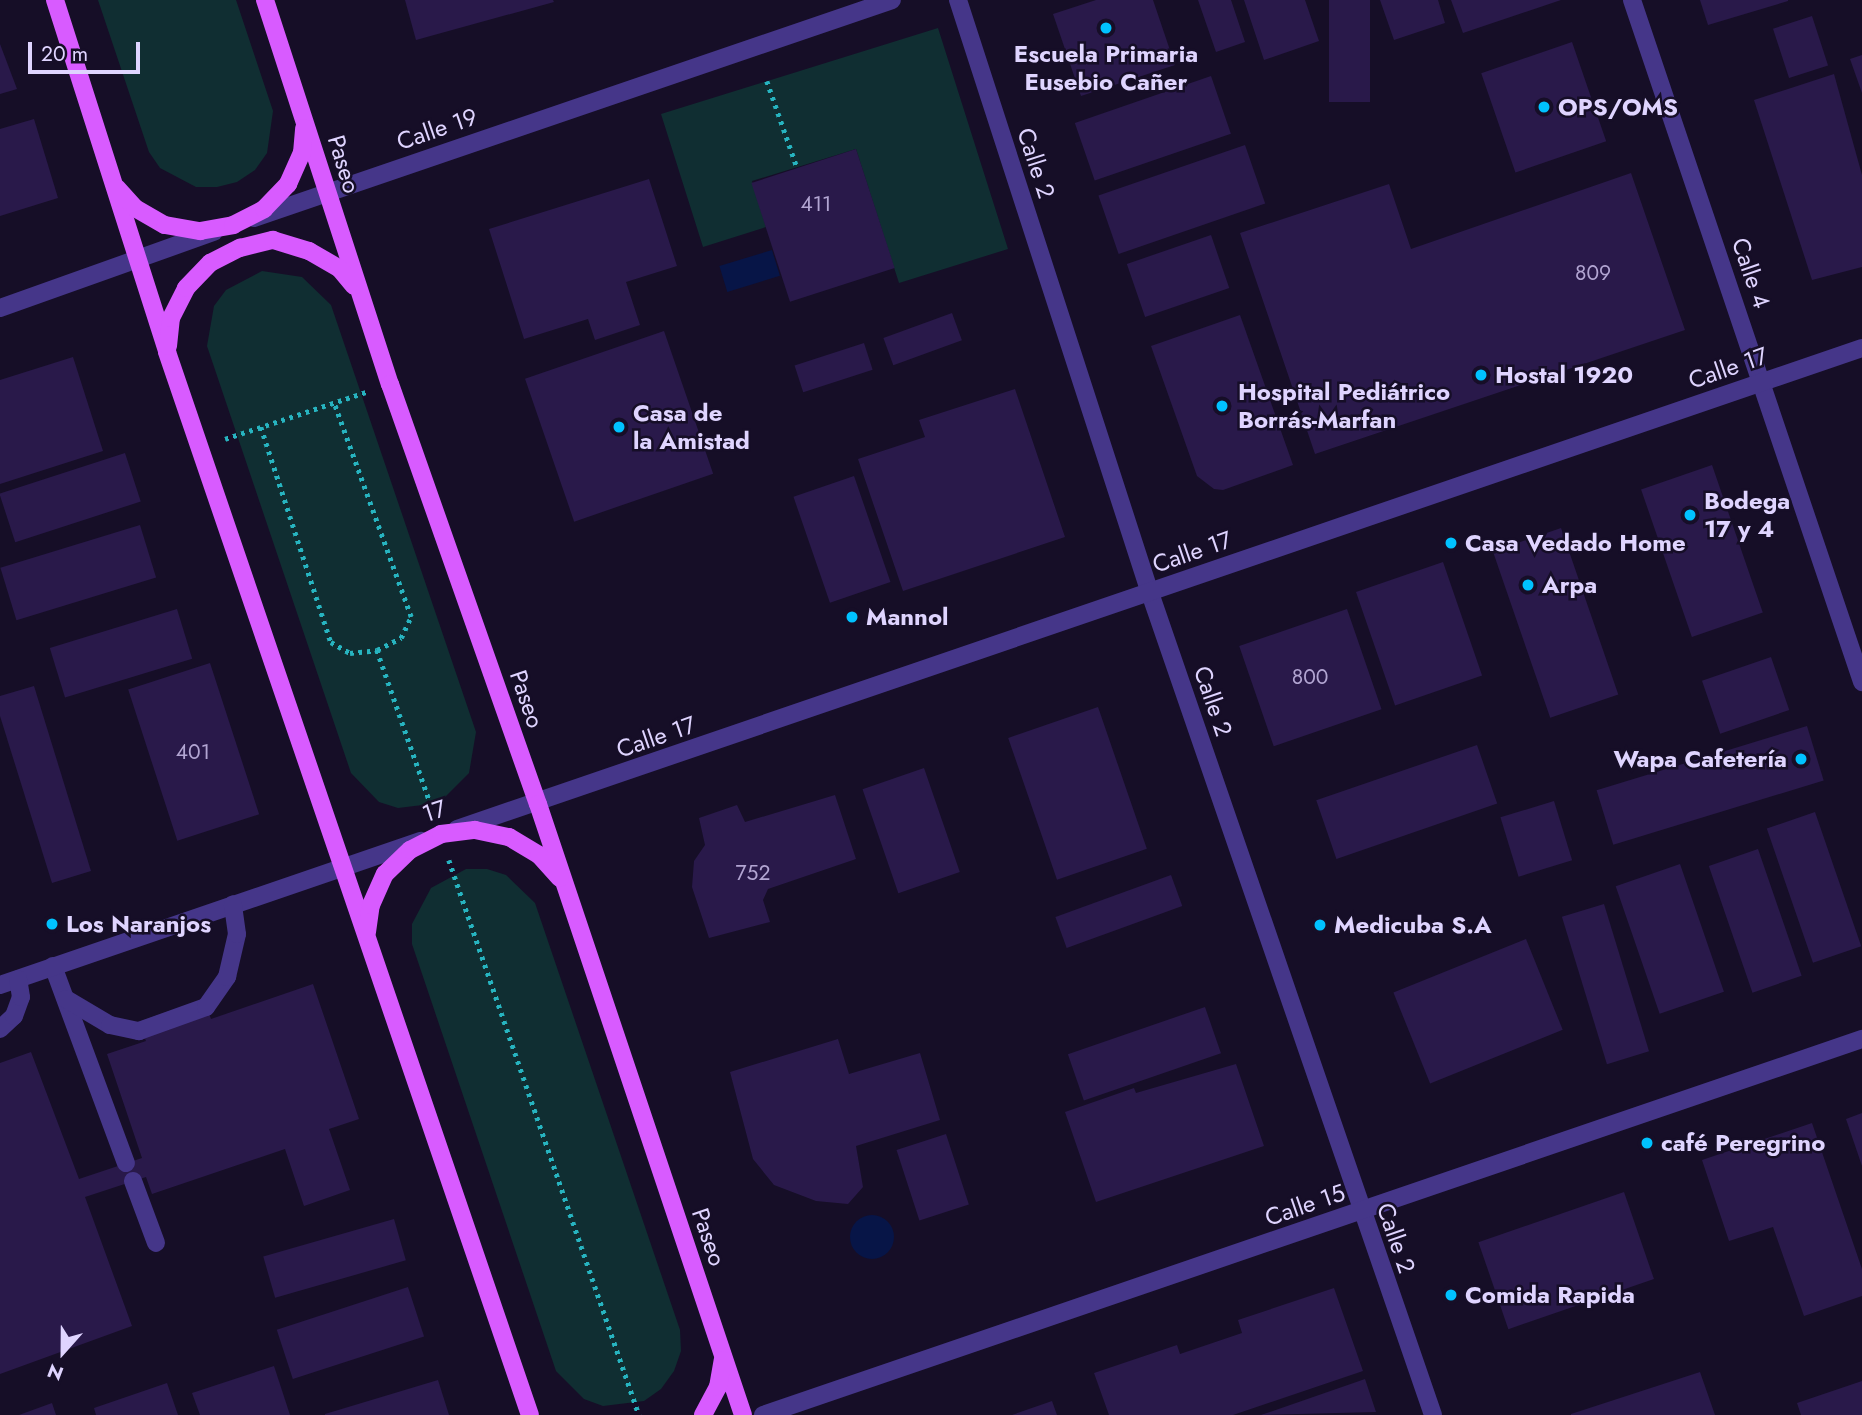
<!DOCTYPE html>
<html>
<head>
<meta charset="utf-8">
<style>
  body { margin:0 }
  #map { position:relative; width:1862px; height:1415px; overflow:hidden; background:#160e27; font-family:Jost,sans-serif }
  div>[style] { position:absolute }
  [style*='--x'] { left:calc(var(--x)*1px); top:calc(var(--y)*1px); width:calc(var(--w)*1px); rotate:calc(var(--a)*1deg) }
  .green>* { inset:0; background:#102e32 }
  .water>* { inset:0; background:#071547; transform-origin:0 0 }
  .round { border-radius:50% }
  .building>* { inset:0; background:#29194a; transform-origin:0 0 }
  .path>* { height:4.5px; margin-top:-2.25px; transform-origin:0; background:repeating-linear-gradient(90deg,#27b4c0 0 3.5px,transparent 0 8.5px) }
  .minor>* { height:18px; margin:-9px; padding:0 9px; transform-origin:9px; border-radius:9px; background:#453689 }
  .major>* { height:18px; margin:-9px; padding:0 9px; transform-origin:9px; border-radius:9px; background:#d85bff }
  .dots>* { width:19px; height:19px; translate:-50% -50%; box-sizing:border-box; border:4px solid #160e27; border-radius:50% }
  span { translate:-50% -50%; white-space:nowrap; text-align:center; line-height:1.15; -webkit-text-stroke:5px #160e27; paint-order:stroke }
  .number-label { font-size:21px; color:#b2a5d2 }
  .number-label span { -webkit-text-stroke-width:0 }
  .poi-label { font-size:24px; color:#dfd4ff; font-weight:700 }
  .left { translate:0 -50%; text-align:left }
  .right { translate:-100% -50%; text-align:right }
  .street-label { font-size:24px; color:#dfd4ff }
  .north { position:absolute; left:28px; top:1317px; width:70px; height:70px; -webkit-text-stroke:5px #160e27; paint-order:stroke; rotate:201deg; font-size:19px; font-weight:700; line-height:28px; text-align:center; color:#dfd4ff }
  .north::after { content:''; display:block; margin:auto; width:24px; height:32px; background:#dfd4ff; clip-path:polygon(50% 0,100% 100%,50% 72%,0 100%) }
  .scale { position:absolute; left:28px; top:42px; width:112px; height:32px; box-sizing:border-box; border:4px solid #dfd4ff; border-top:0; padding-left:9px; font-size:21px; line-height:24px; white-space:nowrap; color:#dfd4ff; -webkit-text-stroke:5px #160e27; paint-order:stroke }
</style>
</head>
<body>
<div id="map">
  <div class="green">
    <div style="clip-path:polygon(98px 0,236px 0,273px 111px,267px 153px,255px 170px,237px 182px,217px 187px,196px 187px,160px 168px,149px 152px)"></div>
    <div style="clip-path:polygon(938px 28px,1008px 249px,899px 283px,856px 149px,752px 181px,766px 227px,703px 247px,661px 114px)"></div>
    <div style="clip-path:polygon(262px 271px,302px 277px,331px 305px,476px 732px,469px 773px,439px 803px,398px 808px,379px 802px,351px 773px,207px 346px,214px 306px,226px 290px)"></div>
    <div style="clip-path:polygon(466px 869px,487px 869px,506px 875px,535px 903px,680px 1330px,681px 1351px,674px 1371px,661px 1389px,644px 1401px,603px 1406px,584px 1399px,556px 1371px,412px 944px,412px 924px,431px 888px)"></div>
  </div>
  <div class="water">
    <div style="left:772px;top:250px;width:27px;height:55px;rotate:73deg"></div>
    <div class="round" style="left:850px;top:1215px;width:44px;height:44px"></div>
  </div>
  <div class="building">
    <div style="clip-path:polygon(405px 0,553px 0,554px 2px,416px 40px)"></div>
    <div style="clip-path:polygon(1096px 0,1153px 0,1175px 65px,1081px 96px,1053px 14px)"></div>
    <div style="clip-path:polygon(1198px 0,1231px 0,1245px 42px,1216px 52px)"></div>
    <div style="clip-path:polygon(1244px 0,1305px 0,1319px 41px,1264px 60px)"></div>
    <div style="left:1329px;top:0;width:41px;height:102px"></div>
    <div style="clip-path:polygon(1380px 0,1438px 0,1445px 23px,1394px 40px)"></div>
    <div style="clip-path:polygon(1451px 0,1561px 0,1463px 33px)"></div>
    <div style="clip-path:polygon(1700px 0,1788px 0,1788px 1px,1708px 25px)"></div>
    <div style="left:1812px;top:16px;width:52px;height:41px;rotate:72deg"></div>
    <div style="left:1572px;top:42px;width:105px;height:96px;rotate:71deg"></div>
    <div style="clip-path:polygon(0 44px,17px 89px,0 94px)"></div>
    <div style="clip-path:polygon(1862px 55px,1862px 93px,1850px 59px)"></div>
    <div style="clip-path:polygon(1834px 74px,1862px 175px,1862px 267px,1812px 280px,1754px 100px)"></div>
    <div style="left:1211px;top:76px;width:61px;height:144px;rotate:71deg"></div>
    <div style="clip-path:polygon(34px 119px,58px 198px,0 216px,0 129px)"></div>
    <div style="left:1245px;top:145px;width:62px;height:155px;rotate:71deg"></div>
    <div style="left:856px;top:149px;width:125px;height:110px;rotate:72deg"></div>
    <div style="clip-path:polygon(1631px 173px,1685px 330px,1315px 454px,1240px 233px,1389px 184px,1411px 249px)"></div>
    <div style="clip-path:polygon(649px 179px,677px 266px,626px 282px,640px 325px,595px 340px,588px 319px,524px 339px,489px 229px)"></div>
    <div style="left:1211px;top:235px;width:56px;height:89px;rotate:71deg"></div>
    <div style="left:952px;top:313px;width:29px;height:73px;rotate:70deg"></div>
    <div style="clip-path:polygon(1240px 315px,1293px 465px,1223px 490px,1214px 489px,1197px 476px,1151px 346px)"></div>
    <div style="left:664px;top:331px;width:151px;height:147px;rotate:71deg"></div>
    <div style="left:864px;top:343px;width:28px;height:73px;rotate:72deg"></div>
    <div style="clip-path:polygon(73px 357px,103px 451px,0 484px,0 380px)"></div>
    <div style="clip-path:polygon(1015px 389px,1065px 537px,903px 591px,858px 459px,925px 437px,919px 420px)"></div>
    <div style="left:125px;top:453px;width:51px;height:132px;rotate:72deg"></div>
    <div style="left:1712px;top:465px;width:156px;height:75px;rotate:71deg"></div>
    <div style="left:854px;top:476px;width:112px;height:64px;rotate:71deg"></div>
    <div style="left:140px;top:525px;width:55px;height:146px;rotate:73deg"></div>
    <div style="left:1561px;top:528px;width:176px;height:72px;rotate:71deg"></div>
    <div style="left:1443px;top:562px;width:120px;height:92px;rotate:71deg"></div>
    <div style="left:177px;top:609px;width:52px;height:133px;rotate:73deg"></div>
    <div style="left:1347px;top:609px;width:106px;height:114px;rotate:71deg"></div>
    <div style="left:1771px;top:657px;width:56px;height:73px;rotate:71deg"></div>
    <div style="left:210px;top:663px;width:159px;height:86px;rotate:72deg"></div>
    <div style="clip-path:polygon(34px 686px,91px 871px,52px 883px,0 716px,0 696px)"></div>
    <div style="left:1098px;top:707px;width:150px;height:95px;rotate:71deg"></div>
    <div style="left:1807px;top:726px;width:57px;height:220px;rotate:73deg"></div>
    <div style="left:1477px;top:745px;width:62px;height:170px;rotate:71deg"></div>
    <div style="left:924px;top:768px;width:110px;height:65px;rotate:71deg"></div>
    <div style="clip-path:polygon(835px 795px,856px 859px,768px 889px,763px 900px,770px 922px,709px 938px,692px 887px,694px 861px,705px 845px,699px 818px,737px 805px,745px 822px)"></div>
    <div style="left:1554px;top:801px;width:62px;height:56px;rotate:73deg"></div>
    <div style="left:1815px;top:812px;width:142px;height:51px;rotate:71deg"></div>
    <div style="left:1758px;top:849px;width:134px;height:52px;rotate:71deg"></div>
    <div style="left:1680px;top:864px;width:135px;height:68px;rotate:71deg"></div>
    <div style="left:1171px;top:875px;width:33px;height:123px;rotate:70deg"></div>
    <div style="left:1604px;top:904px;width:154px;height:44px;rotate:73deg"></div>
    <div style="left:1526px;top:939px;width:98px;height:143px;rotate:68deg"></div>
    <div style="clip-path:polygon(313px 984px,359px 1119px,329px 1129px,350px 1190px,304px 1206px,285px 1149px,152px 1194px,146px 1177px,85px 1197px,132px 1326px,0 1374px,0 1063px,31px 1052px,79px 1179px,142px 1158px,107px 1054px,146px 1041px,138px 1022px,204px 999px,211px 1019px)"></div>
    <div style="left:1205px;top:1007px;width:49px;height:145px;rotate:71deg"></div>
    <div style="clip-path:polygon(838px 1039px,849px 1074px,920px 1053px,940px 1120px,856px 1146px,863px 1187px,848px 1204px,816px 1201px,774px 1185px,753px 1159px,730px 1072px)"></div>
    <div style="clip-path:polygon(1236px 1064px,1264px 1146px,1096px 1202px,1065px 1112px,1134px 1088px,1136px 1093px)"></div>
    <div style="clip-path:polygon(1862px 1113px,1862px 1166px,1846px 1119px)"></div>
    <div style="clip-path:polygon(1812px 1123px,1862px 1269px,1862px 1296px,1804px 1316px,1773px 1227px,1729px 1241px,1702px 1160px)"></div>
    <div style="left:946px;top:1134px;width:74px;height:52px;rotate:72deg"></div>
    <div style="left:1624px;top:1192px;width:92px;height:154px;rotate:71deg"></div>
    <div style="left:394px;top:1219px;width:43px;height:136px;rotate:74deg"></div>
    <div style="left:408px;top:1287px;width:52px;height:138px;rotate:72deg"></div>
    <div style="clip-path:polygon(1334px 1288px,1363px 1371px,1233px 1415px,1109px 1415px,1094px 1373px,1177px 1345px,1180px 1354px,1242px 1333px,1238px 1320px)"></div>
    <div style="clip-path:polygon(274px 1366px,290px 1415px,200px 1415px,192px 1393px)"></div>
    <div style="clip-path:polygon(1700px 1372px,1715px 1415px,1571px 1415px,1571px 1414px)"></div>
    <div style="clip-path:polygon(1365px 1379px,1376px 1412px,1262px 1415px,1261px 1415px)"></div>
    <div style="clip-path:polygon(438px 1380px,449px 1415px,325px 1415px,325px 1414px)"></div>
    <div style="clip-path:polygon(1862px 1381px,1862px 1415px,1801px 1415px,1797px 1403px)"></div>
    <div style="clip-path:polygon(167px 1383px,178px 1415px,96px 1415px,94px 1408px)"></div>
    <div style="clip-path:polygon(1052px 1401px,1057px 1415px,1012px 1415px)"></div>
    <div style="clip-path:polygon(52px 1403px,56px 1415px,19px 1415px)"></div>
  </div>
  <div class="path">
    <div style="--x:767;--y:81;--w:91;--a:70.8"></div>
    <div style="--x:261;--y:427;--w:226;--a:72"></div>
    <div style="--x:331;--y:642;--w:22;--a:30"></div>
    <div style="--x:350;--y:653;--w:27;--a:-6"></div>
    <div style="--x:377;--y:650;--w:27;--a:-27"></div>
    <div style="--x:401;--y:638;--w:23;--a:-65"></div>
    <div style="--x:411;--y:617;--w:227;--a:-109.8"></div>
    <div style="--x:225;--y:439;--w:149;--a:-18.4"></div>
    <div style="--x:377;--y:650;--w:167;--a:70.8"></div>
    <div style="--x:449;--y:860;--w:587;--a:71.1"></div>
  </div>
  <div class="minor">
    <div style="--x:958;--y:0;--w:623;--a:72.06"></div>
    <div style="--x:1150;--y:593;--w:869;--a:71"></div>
    <div style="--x:1632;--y:0;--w:720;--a:71.36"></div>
    <div style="--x:254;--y:218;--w:674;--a:-18.86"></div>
    <div style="--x:0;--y:308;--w:227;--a:-19.6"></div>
    <div style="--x:457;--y:829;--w:1485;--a:-18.9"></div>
    <div style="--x:53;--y:966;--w:210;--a:69.7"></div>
    <div style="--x:0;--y:985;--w:445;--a:-18.9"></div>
    <div style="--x:66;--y:999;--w:51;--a:30.6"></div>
    <div style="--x:110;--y:1025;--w:30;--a:12"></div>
    <div style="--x:139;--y:1031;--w:71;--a:-19.7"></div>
    <div style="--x:206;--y:1007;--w:37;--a:-55"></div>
    <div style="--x:227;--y:977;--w:44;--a:-76.9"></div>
    <div style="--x:237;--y:934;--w:30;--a:-98"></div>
    <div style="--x:0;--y:1029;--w:19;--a:-43"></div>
    <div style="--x:14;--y:1016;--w:20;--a:-70"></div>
    <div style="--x:21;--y:997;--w:18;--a:-99"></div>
    <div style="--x:133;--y:1181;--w:66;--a:69.6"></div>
    <div style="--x:763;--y:1415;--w:1162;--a:-18.89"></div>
  </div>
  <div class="major">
    <div style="--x:55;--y:0;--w:369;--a:72.3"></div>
    <div style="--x:167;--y:352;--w:1123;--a:71.15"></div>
    <div style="--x:265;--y:0;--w:404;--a:72"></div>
    <div style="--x:390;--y:384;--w:445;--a:70.6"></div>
    <div style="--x:538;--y:804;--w:644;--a:71.45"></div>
    <div style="--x:117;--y:188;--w:27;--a:48"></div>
    <div style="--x:135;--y:208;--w:34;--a:30"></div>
    <div style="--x:165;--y:225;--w:36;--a:10"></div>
    <div style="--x:200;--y:231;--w:34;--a:-10"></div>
    <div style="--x:233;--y:225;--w:35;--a:-27"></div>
    <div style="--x:264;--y:209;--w:35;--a:-46"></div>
    <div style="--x:288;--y:184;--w:34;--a:-66"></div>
    <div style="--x:302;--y:153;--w:25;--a:-85"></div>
    <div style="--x:168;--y:346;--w:28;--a:-84"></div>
    <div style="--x:171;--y:318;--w:34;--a:-63"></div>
    <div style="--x:186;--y:288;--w:35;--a:-46"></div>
    <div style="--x:210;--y:263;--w:34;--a:-27"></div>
    <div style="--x:240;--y:248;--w:34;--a:-14"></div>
    <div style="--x:273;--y:240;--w:38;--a:17"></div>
    <div style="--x:309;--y:251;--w:34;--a:30"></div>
    <div style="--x:339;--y:268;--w:23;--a:50"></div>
    <div style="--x:367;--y:932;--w:27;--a:-82"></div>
    <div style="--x:371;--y:905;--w:34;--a:-66"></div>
    <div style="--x:385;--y:874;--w:35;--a:-44"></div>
    <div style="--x:410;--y:850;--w:35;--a:-27"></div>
    <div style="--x:441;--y:834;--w:34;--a:-7"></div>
    <div style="--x:475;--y:830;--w:35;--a:12"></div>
    <div style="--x:509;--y:837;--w:35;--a:31"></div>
    <div style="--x:539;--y:855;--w:31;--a:48"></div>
    <div style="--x:703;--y:1415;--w:32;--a:-62"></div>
    <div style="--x:718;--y:1387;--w:27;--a:-80"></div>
  </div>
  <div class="dots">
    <div style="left:1106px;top:28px;background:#00c2ff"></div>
    <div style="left:1544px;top:107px;background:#00c2ff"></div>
    <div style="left:1481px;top:375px;background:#00c2ff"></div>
    <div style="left:1222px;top:406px;background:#00c2ff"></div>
    <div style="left:619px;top:427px;background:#00c2ff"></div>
    <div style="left:1690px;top:515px;background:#00c2ff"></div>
    <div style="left:1451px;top:543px;background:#00c2ff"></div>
    <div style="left:1528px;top:585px;background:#00c2ff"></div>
    <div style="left:852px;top:617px;background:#00c2ff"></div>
    <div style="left:1801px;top:759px;background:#00c2ff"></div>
    <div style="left:52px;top:924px;background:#00c2ff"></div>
    <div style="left:1320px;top:925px;background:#00c2ff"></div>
    <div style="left:1647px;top:1143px;background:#00c2ff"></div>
    <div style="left:1451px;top:1295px;background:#00c2ff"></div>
  </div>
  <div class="number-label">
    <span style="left:816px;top:204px">411</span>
    <span style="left:1593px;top:273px">809</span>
    <span style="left:1310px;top:677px">800</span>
    <span style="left:193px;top:752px">401</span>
    <span style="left:753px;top:873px">752</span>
  </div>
  <div class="poi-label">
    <span style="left:1106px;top:68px">Escuela Primaria<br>Eusebio Cañer</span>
    <span class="left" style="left:1558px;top:107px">OPS/OMS</span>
    <span class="left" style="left:1495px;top:375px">Hostal 1920</span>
    <span class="left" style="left:1238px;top:406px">Hospital Pediátrico<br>Borrás-Marfan</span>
    <span class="left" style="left:633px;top:427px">Casa de<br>la Amistad</span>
    <span class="left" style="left:1704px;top:515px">Bodega<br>17 y 4</span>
    <span class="left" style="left:1465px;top:543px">Casa Vedado Home</span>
    <span class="left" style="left:1542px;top:585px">Arpa</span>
    <span class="left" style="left:866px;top:617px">Mannol</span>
    <span class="right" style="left:1787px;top:759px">Wapa Cafetería</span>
    <span class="left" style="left:66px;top:924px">Los Naranjos</span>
    <span class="left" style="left:1334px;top:925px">Medicuba S.A</span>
    <span class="left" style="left:1661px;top:1143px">café Peregrino</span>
    <span class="left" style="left:1465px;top:1295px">Comida Rapida</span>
  </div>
  <div class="street-label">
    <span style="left:437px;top:129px;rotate:-19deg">Calle 19</span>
    <span style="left:1036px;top:163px;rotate:72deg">Calle 2</span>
    <span style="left:344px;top:164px;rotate:73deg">Paseo</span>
    <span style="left:1751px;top:273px;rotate:71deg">Calle 4</span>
    <span style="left:1728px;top:368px;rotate:-19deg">Calle 17</span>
    <span style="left:1192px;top:552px;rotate:-19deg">Calle 17</span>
    <span style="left:527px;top:699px;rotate:71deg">Paseo</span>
    <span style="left:1213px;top:701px;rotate:71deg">Calle 2</span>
    <span style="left:656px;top:737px;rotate:-19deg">Calle 17</span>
    <span style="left:434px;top:811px;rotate:-18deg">17</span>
    <span style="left:1305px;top:1205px;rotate:-19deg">Calle 15</span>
    <span style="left:709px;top:1237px;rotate:71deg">Paseo</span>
    <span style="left:1396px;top:1238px;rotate:71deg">Calle 2</span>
  </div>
  <div class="north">N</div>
  <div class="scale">20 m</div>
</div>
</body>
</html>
